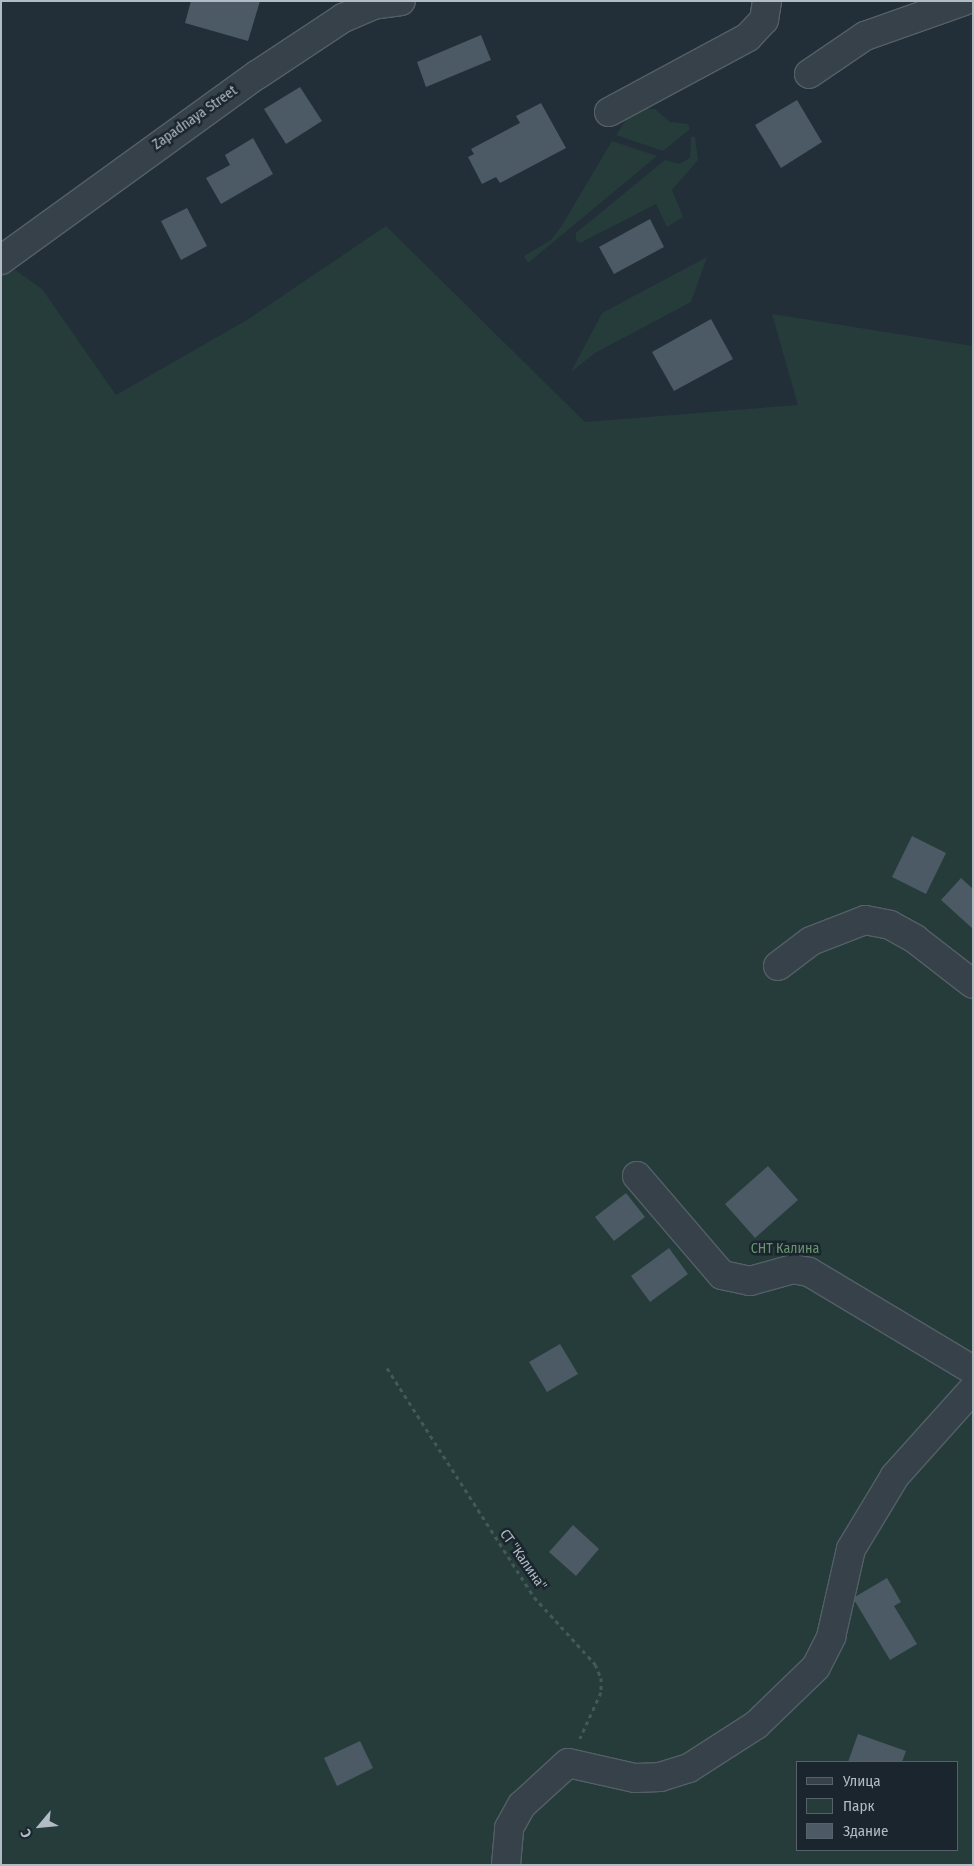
<!DOCTYPE html>
<html>
<head>
<meta charset="utf-8">
<style>
  body { margin:0 }
  #map { position:relative; width:974px; height:1866px; overflow:hidden; background:#222f38; font-family:"Fira Sans Condensed",sans-serif }
  div>[style] { position:absolute }
  [style*='--x'] { left:calc(var(--x)*1px); top:calc(var(--y)*1px); width:calc(var(--w)*1px); rotate:calc(var(--a)*1deg) }
  .green>* { inset:0; background:#253c3a }
  .building>* { inset:0; background:#4b5a64 }
  .path>* { height:3px; margin-top:-1.5px; transform-origin:0; background:repeating-linear-gradient(90deg,#445858 0 4px,transparent 0 8px) }
  .roads { filter:drop-shadow(1px 0 #545f67) drop-shadow(-1px 0 #545f67) drop-shadow(0 1px #545f67) drop-shadow(0 -1px #545f67) }
  .minor>* { height:28px; margin:-14px; padding:0 14px; transform-origin:14px; border-radius:14px; background:#364149 }
  span { translate:-50% -50%; white-space:nowrap; text-align:center; line-height:1.15; -webkit-text-stroke:5px #1b252e; paint-order:stroke }
  .street-label { font-size:14px; color:#b1bcc5 }
  .park-label { font-size:14px; color:#69956d }
  .frame { position:absolute; inset:0; border:2px solid #b1bcc5; pointer-events:none }
  .legend { position:absolute; left:796px; top:1761px; width:162px; height:90px; box-sizing:border-box; background:#1b252e; border:1px solid #57616a; margin:0; padding:6px 9px; list-style:none; font-size:15px; color:#b1bcc5 }
  .legend li { display:flex; align-items:center; gap:10px; height:25px }
  .legend b { width:25px; border:1px solid #57616a }
  .north { position:absolute; left:15px; top:1801px; width:50px; height:50px; -webkit-text-stroke:4px #1b252e; paint-order:stroke; rotate:242deg; font-size:14px; font-weight:700; line-height:20px; text-align:center; color:#b1bcc5 }
  .north::after { content:''; display:block; margin:auto; width:18px; height:22px; background:#b1bcc5; clip-path:polygon(50% 0,100% 100%,50% 72%,0 100%) }
</style>
</head>
<body>
<div id="map">
  <div class="green">
    <i style="clip-path:polygon(640px 108px,655px 109px,670px 122px,688px 124px,690px 129px,663px 151px,616px 135px,627px 118px)"></i>
    <i style="clip-path:polygon(691px 137px,695px 137px,698px 160px,672px 190px,683px 217px,667px 227px,656px 204px,580px 243px,576px 240px,576px 233px,665px 160px,679px 164px,690px 158px)"></i>
    <i style="clip-path:polygon(612px 141px,657px 156px,528px 263px,524px 256px,551px 240px,561px 227px)"></i>
    <i style="clip-path:polygon(evenodd,386px 226px,585px 422px,798px 405px,772px 314px,973px 346px,973px 1865px,1px 1865px,1px 260px,42px 289px,116px 395px,247px 320px,386px 226px,798px 1762px,958px 1762px,958px 1850px,798px 1850px,798px 1762px)"></i>
    <i style="clip-path:polygon(707px 257px,691px 302px,595px 353px,571px 372px,602px 313px)"></i>
  </div>
  <div class="building">
    <i style="clip-path:polygon(191px 1px,260px 1px,248px 41px,185px 23px)"></i>
    <i style="clip-path:polygon(481px 35px,491px 60px,426px 87px,417px 62px)"></i>
    <i style="clip-path:polygon(300px 87px,322px 121px,286px 144px,264px 109px)"></i>
    <i style="clip-path:polygon(797px 100px,822px 142px,781px 168px,755px 125px)"></i>
    <i style="clip-path:polygon(541px 103px,566px 148px,500px 183px,496px 177px,482px 184px,468px 157px,474px 154px,471px 149px,520px 123px,516px 116px)"></i>
    <i style="clip-path:polygon(253px 138px,273px 174px,221px 204px,206px 178px,230px 165px,225px 155px)"></i>
    <i style="clip-path:polygon(187px 208px,207px 246px,181px 260px,161px 221px)"></i>
    <i style="clip-path:polygon(650px 219px,664px 247px,614px 274px,599px 247px)"></i>
    <i style="clip-path:polygon(711px 319px,733px 359px,674px 391px,652px 352px)"></i>
    <i style="clip-path:polygon(912px 836px,946px 853px,926px 894px,892px 877px)"></i>
    <i style="clip-path:polygon(961px 878px,973px 889px,973px 929px,941px 900px)"></i>
    <i style="clip-path:polygon(768px 1166px,798px 1200px,755px 1238px,725px 1204px)"></i>
    <i style="clip-path:polygon(626px 1193px,645px 1217px,614px 1241px,595px 1217px)"></i>
    <i style="clip-path:polygon(669px 1248px,688px 1274px,650px 1302px,631px 1276px)"></i>
    <i style="clip-path:polygon(560px 1344px,578px 1374px,547px 1392px,529px 1362px)"></i>
    <i style="clip-path:polygon(573px 1525px,599px 1549px,576px 1576px,549px 1552px)"></i>
    <i style="clip-path:polygon(887px 1578px,901px 1602px,894px 1606px,917px 1644px,890px 1660px,853px 1598px)"></i>
    <i style="clip-path:polygon(858px 1734px,906px 1751px,902px 1762px,848px 1762px)"></i>
    <i style="clip-path:polygon(360px 1741px,373px 1768px,337px 1786px,324px 1758px)"></i>
  </div>
  <div class="path">
    <i style="--x:387;--y:1368;--w:272;--a:57.3"></i>
    <i style="--x:534;--y:1597;--w:91;--a:47.7"></i>
    <i style="--x:595;--y:1664;--w:15;--a:67"></i>
    <i style="--x:601;--y:1678;--w:14;--a:90"></i>
    <i style="--x:601;--y:1692;--w:51;--a:114.5"></i>
  </div>
  <div class="roads">
    <div class="minor">
      <i style="--x:809;--y:74;--w:68;--a:-34.2"></i>
      <i style="--x:865;--y:36;--w:105;--a:-19.5"></i>
      <i style="--x:609;--y:112;--w:158;--a:-28.3"></i>
      <i style="--x:748;--y:37;--w:23;--a:-47"></i>
      <i style="--x:764;--y:20;--w:19;--a:-81"></i>
      <i style="--x:1;--y:260;--w:316;--a:-35.9"></i>
      <i style="--x:257;--y:75;--w:103;--a:-33.5"></i>
      <i style="--x:343;--y:18;--w:33;--a:-23"></i>
      <i style="--x:373;--y:5;--w:28;--a:-8"></i>
      <i style="--x:778;--y:966;--w:41;--a:-37.1"></i>
      <i style="--x:811;--y:941;--w:58;--a:-21.3"></i>
      <i style="--x:865;--y:920;--w:25;--a:11"></i>
      <i style="--x:890;--y:925;--w:29;--a:29"></i>
      <i style="--x:915;--y:939;--w:73;--a:37.8"></i>
      <i style="--x:637;--y:1176;--w:130;--a:49.4"></i>
      <i style="--x:722;--y:1275;--w:29;--a:12"></i>
      <i style="--x:750;--y:1281;--w:45;--a:-15.6"></i>
      <i style="--x:793;--y:1269;--w:16;--a:11"></i>
      <i style="--x:809;--y:1272;--w:191;--a:30.9"></i>
      <i style="--x:506;--y:1865;--w:37;--a:-85"></i>
      <i style="--x:509;--y:1828;--w:26;--a:-61"></i>
      <i style="--x:522;--y:1805;--w:62;--a:-42.4"></i>
      <i style="--x:568;--y:1763;--w:69;--a:12.6"></i>
      <i style="--x:635;--y:1778;--w:25;--a:-2"></i>
      <i style="--x:660;--y:1777;--w:30;--a:-17"></i>
      <i style="--x:689;--y:1768;--w:80;--a:-32.7"></i>
      <i style="--x:756;--y:1725;--w:83;--a:-44"></i>
      <i style="--x:816;--y:1667;--w:34;--a:-63"></i>
      <i style="--x:831;--y:1637;--w:90;--a:-77.2"></i>
      <i style="--x:851;--y:1549;--w:85;--a:-58.9"></i>
      <i style="--x:895;--y:1476;--w:117;--a:-48.1"></i>
    </div>
  </div>
  <div class="street-label">
    <span style="left:195px;top:118px;rotate:-35deg">Zapadnaya Street</span>
    <span style="left:523px;top:1560px;rotate:55deg">СТ "Калина"</span>
  </div>
  <div class="park-label">
    <span style="left:785px;top:1249px">СНТ Калина</span>
  </div>
  <div class="frame"></div>
  <ul class="legend">
  <li><b style="height:6px;background:#364149"></b>Улица</li>
  <li><b style="height:14px;background:#253c3a"></b>Парк</li>
  <li><b style="height:14px;background:#4b5a64"></b>Здание</li>
  </ul>
  <div class="north">С</div>
</div>
</body>
</html>
